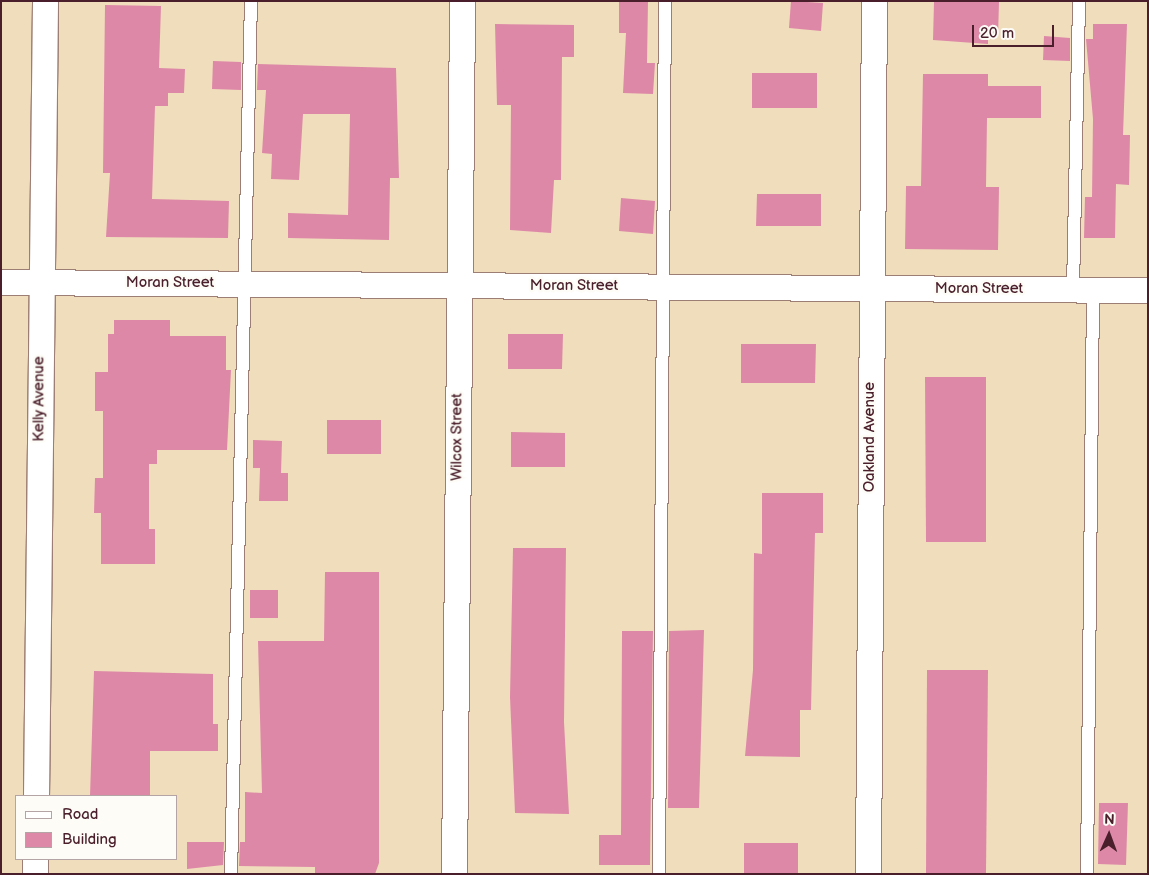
<!DOCTYPE html>
<html>
<head>
<meta charset="utf-8">
<style>
  body { margin:0 }
  #map { position:relative; width:1149px; height:875px; overflow:hidden; background:#f0ddbc; font-family:"Balsamiq Sans",sans-serif }
  div>[style] { position:absolute }
  [style*='--x'] { left:calc(var(--x)*1px); top:calc(var(--y)*1px); width:calc(var(--w)*1px); rotate:calc(var(--a)*1deg) }
  .building>* { inset:0; background:#dd88a7 }
  .roads { filter:drop-shadow(1px 0 #9d7e74) drop-shadow(-1px 0 #9d7e74) drop-shadow(0 1px #9d7e74) drop-shadow(0 -1px #9d7e74) }
  .lane>* { height:12px; margin:-6px; padding:0 6px; transform-origin:6px; border-radius:6px; background:#fff }
  .street>* { height:25px; margin:-12.5px; padding:0 12.5px; transform-origin:12.5px; border-radius:12.5px; background:#fff }
  span { translate:-50% -50%; white-space:nowrap; text-align:center; line-height:1.15; -webkit-text-stroke:5px #fdfcf7; paint-order:stroke }
  .street-label { font-size:15px; color:#4a1f2b }
  .frame { position:absolute; inset:0; border:2px solid #4a1f2b; pointer-events:none }
  .legend { position:absolute; left:15px; top:795px; width:162px; height:65px; box-sizing:border-box; background:#fdfcf7; border:1px solid #b5a4a5; margin:0; padding:6px 9px; list-style:none; font-size:15px; color:#4a1f2b }
  .legend li { display:flex; align-items:center; gap:10px; height:25px }
  .legend b { width:25px; border:1px solid #b5a4a5 }
  .north { position:absolute; left:1084px; top:810px; width:50px; height:50px; -webkit-text-stroke:4px #fdfcf7; paint-order:stroke; rotate:2deg; font-size:14px; font-weight:700; line-height:20px; text-align:center; color:#4a1f2b }
  .north::after { content:''; display:block; margin:auto; width:18px; height:22px; background:#4a1f2b; clip-path:polygon(50% 0,100% 100%,50% 72%,0 100%) }
  .scale { position:absolute; left:972px; top:25px; width:82px; height:22px; box-sizing:border-box; border:2px solid #4a1f2b; border-top:0; padding-left:6px; font-size:15px; line-height:18px; white-space:nowrap; color:#4a1f2b; -webkit-text-stroke:4px #fdfcf7; paint-order:stroke }
</style>
</head>
<body>
<div id="map">
  <div class="building">
    <i style="clip-path:polygon(619px 1px,648px 1px,647px 63px,655px 63px,653px 94px,623px 93px,626px 33px,619px 33px)"></i>
    <i style="clip-path:polygon(791px 1px,823px 3px,821px 31px,789px 28px)"></i>
    <i style="clip-path:polygon(934px 2px,999px 2px,998px 37px,988px 37px,988px 44px,933px 40px)"></i>
    <i style="clip-path:polygon(105px 5px,161px 6px,159px 68px,185px 69px,184px 93px,168px 93px,168px 106px,155px 106px,152px 199px,229px 201px,228px 238px,106px 237px,110px 173px,103px 173px)"></i>
    <i style="clip-path:polygon(495px 24px,574px 25px,574px 57px,562px 57px,561px 180px,554px 180px,551px 233px,510px 230px,511px 105px,497px 105px)"></i>
    <i style="clip-path:polygon(1093px 24px,1127px 24px,1123px 135px,1130px 135px,1129px 185px,1116px 184px,1115px 238px,1084px 238px,1085px 197px,1092px 197px,1093px 119px,1086px 39px,1093px 39px)"></i>
    <i style="clip-path:polygon(1044px 36px,1070px 38px,1070px 61px,1043px 60px)"></i>
    <i style="clip-path:polygon(213px 61px,241px 62px,241px 90px,212px 89px)"></i>
    <i style="clip-path:polygon(258px 64px,396px 68px,399px 178px,390px 178px,389px 240px,288px 238px,288px 213px,348px 215px,350px 114px,303px 114px,299px 180px,271px 179px,272px 154px,262px 153px,266px 90px,257px 90px)"></i>
    <i style="clip-path:polygon(752px 73px,817px 73px,817px 108px,752px 108px)"></i>
    <i style="clip-path:polygon(923px 74px,988px 74px,988px 86px,1041px 86px,1041px 118px,987px 118px,986px 187px,999px 187px,998px 250px,905px 249px,906px 186px,921px 186px)"></i>
    <i style="clip-path:polygon(757px 194px,821px 194px,821px 226px,756px 226px)"></i>
    <i style="clip-path:polygon(621px 198px,655px 201px,653px 234px,619px 231px)"></i>
    <i style="clip-path:polygon(114px 320px,170px 320px,170px 336px,226px 336px,226px 370px,231px 370px,227px 450px,157px 450px,157px 464px,149px 464px,149px 529px,155px 529px,155px 564px,101px 564px,101px 513px,94px 513px,95px 478px,103px 478px,103px 411px,95px 411px,95px 372px,108px 372px,108px 334px,114px 334px)"></i>
    <i style="clip-path:polygon(508px 334px,563px 334px,562px 369px,508px 369px)"></i>
    <i style="clip-path:polygon(741px 344px,816px 344px,815px 383px,741px 383px)"></i>
    <i style="clip-path:polygon(925px 377px,986px 377px,986px 542px,926px 542px)"></i>
    <i style="clip-path:polygon(327px 420px,381px 420px,381px 454px,327px 454px)"></i>
    <i style="clip-path:polygon(511px 432px,565px 433px,565px 467px,511px 467px)"></i>
    <i style="clip-path:polygon(253px 440px,282px 441px,281px 473px,288px 473px,288px 501px,259px 501px,260px 468px,253px 468px)"></i>
    <i style="clip-path:polygon(762px 493px,823px 493px,823px 533px,815px 533px,811px 710px,800px 710px,800px 757px,745px 756px,753px 670px,754px 553px,762px 554px)"></i>
    <i style="clip-path:polygon(513px 548px,566px 548px,564px 722px,569px 814px,515px 813px,510px 697px)"></i>
    <i style="clip-path:polygon(325px 572px,379px 572px,379px 863px,375px 874px,315px 874px,315px 867px,239px 866px,240px 842px,245px 842px,245px 792px,262px 793px,258px 641px,324px 641px)"></i>
    <i style="clip-path:polygon(250px 590px,278px 590px,278px 618px,250px 618px)"></i>
    <i style="clip-path:polygon(704px 630px,699px 808px,668px 808px,669px 631px)"></i>
    <i style="clip-path:polygon(622px 631px,653px 631px,650px 865px,599px 865px,599px 835px,621px 835px)"></i>
    <i style="clip-path:polygon(927px 670px,988px 670px,986px 874px,926px 874px)"></i>
    <i style="clip-path:polygon(94px 671px,213px 674px,213px 724px,218px 724px,218px 751px,150px 751px,150px 796px,90px 796px)"></i>
    <i style="clip-path:polygon(1099px 803px,1128px 803px,1126px 865px,1098px 864px)"></i>
    <i style="clip-path:polygon(187px 842px,224px 842px,223px 865px,187px 869px)"></i>
    <i style="clip-path:polygon(744px 843px,798px 843px,798px 874px,744px 874px)"></i>
  </div>
  <div class="roads">
    <div class="lane">
      <i style="--x:1073;--y:289;--w:288;--a:-88.8"></i>
      <i style="--x:231;--y:874;--w:873;--a:-88.69"></i>
      <i style="--x:659;--y:874;--w:873;--a:-89.61"></i>
      <i style="--x:1087;--y:874;--w:585;--a:-89.41"></i>
    </div>
    <div class="street">
      <i style="--x:1;--y:282;--w:1147;--a:0.4"></i>
      <i style="--x:36;--y:796;--w:795;--a:-89.35"></i>
      <i style="--x:35;--y:874;--w:15;--a:-90"></i>
      <i style="--x:454;--y:874;--w:873;--a:-89.47"></i>
      <i style="--x:868;--y:874;--w:873;--a:-89.61"></i>
    </div>
  </div>
  <div class="street-label">
    <span style="left:170px;top:283px">Moran Street</span>
    <span style="left:574px;top:286px">Moran Street</span>
    <span style="left:979px;top:289px">Moran Street</span>
    <span style="left:39px;top:399px;rotate:-90deg">Kelly Avenue</span>
    <span style="left:457px;top:437px;rotate:-90deg">Wilcox Street</span>
    <span style="left:870px;top:437px;rotate:-90deg">Oakland Avenue</span>
  </div>
  <div class="frame"></div>
  <ul class="legend">
  <li><b style="height:6px;background:#fff"></b>Road</li>
  <li><b style="height:14px;background:#dd88a7"></b>Building</li>
  </ul>
  <div class="north">N</div>
  <div class="scale">20 m</div>
</div>
</body>
</html>
